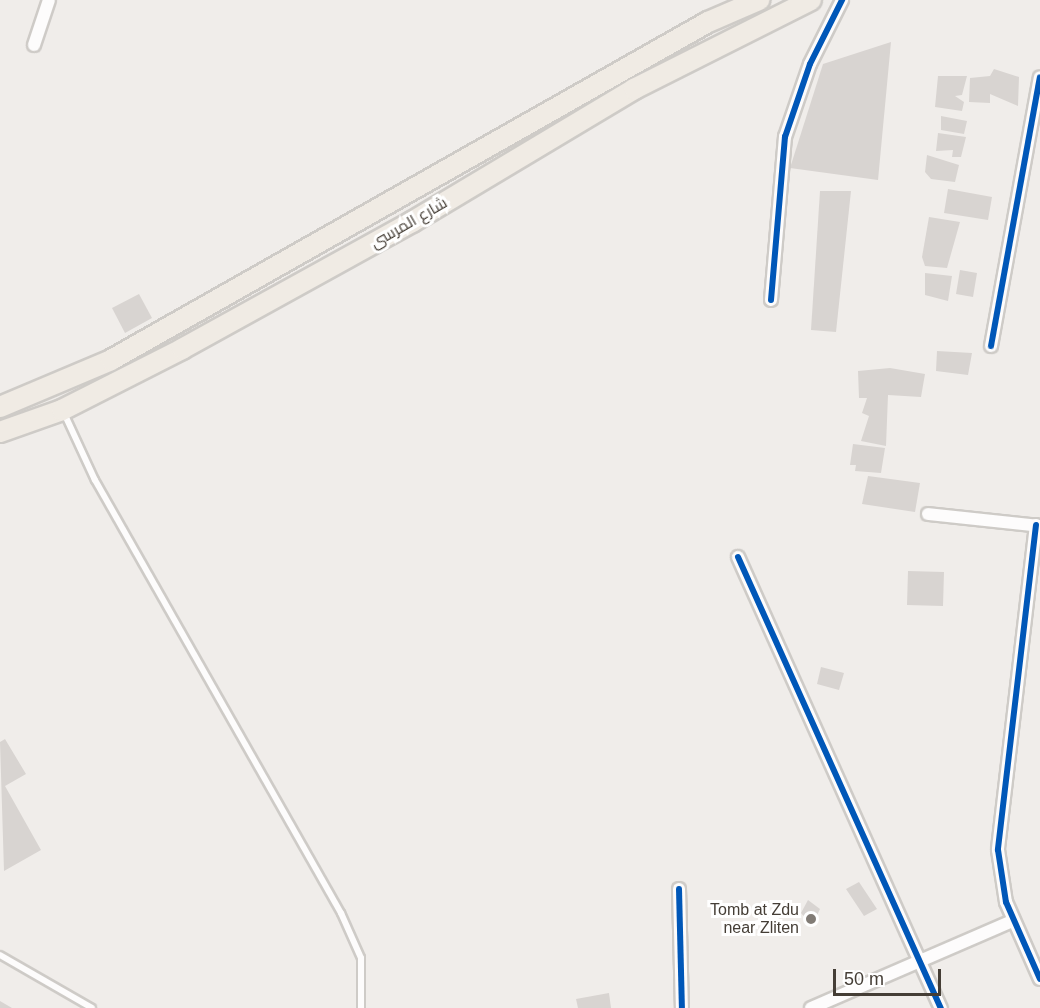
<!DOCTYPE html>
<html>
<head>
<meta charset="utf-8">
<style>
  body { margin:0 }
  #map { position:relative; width:1040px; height:1008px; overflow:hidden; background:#f0edea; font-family:Helvetica,Cairo,sans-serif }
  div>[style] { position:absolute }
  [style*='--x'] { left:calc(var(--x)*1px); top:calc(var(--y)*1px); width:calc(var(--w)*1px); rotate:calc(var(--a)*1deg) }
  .building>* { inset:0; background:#d8d4d1 }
  .roads { filter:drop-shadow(2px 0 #cecbc7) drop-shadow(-2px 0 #cecbc7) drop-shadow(0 2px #cecbc7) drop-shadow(0 -2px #cecbc7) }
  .service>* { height:6px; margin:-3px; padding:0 3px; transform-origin:3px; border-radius:3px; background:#fdfcfc }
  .minor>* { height:12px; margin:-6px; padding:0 6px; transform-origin:6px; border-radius:6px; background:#fdfcfc }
  .primary>* { height:20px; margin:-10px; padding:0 10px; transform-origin:10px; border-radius:10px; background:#f0ebe4 }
  .cycleway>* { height:6px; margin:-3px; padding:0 3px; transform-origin:3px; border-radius:3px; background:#0057b8 }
  .dots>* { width:16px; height:16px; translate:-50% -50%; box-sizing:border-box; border:3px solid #fff; border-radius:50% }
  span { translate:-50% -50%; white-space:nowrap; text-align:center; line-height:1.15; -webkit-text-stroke:6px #fff; paint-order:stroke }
  .street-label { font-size:16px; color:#453e36 }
  .poi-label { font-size:16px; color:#453e36 }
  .right { translate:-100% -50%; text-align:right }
  .scale { position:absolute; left:833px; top:969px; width:108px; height:27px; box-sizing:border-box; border:3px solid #453e36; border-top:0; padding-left:8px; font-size:18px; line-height:21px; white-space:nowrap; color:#453e36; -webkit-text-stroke:4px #fff; paint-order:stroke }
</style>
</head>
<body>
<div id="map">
  <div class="building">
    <i style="clip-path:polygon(891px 42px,878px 180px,790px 168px,823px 64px)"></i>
    <i style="clip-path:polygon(994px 69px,1019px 77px,1018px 106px,990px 94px,990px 103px,969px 102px,970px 78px,990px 76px)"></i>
    <i style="clip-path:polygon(938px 76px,967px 76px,962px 95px,955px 96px,964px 102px,962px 111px,935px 107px)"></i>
    <i style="clip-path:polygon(941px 116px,967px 121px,964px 134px,941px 130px)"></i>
    <i style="clip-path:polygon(938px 133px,966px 137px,961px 157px,952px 157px,953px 150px,936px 151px)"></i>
    <i style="clip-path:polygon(927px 155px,959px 165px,955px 182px,931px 179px,925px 172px)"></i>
    <i style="clip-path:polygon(948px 189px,992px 197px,988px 220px,944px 213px)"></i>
    <i style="clip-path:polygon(820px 191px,851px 191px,836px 332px,811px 330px)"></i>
    <i style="clip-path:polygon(929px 217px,960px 222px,947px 268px,925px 266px,922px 257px)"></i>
    <i style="clip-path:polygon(960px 270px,977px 273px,973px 297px,956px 294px)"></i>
    <i style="clip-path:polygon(925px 273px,952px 276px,948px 301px,925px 295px)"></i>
    <i style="clip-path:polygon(139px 294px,152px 318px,125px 333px,112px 308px)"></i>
    <i style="clip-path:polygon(937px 351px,972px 353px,968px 375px,936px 371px)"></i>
    <i style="clip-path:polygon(890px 368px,925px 374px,921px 397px,888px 395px,886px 446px,861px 441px,869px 416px,862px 413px,867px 398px,859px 398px,858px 371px)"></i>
    <i style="clip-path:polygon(853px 444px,885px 448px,881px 473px,855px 471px,856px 465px,850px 465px)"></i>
    <i style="clip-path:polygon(868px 476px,920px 483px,915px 512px,862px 504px)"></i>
    <i style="clip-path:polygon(908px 571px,944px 572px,943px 606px,907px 605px)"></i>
    <i style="clip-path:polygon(821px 667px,844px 673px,839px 690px,817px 684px)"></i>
    <i style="clip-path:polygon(5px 739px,26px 774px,5px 786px,41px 850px,4px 871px,0 742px)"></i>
    <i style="clip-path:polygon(859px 882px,877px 909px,864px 916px,846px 889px)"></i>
    <i style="clip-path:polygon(808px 900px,820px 909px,812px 926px,801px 913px)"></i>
    <i style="clip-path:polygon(609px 993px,611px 1008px,578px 1008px,576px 999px)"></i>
    <i style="clip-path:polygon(0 1001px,12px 1008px,0 1008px)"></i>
  </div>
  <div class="roads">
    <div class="service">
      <i style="--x:64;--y:413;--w:74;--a:65.2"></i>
      <i style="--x:95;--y:480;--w:498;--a:60.4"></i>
      <i style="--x:341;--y:913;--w:49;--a:66"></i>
      <i style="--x:361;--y:958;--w:50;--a:90"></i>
      <i style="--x:0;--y:955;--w:106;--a:29.9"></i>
    </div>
    <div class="minor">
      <i style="--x:34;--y:45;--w:47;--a:-71.6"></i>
      <i style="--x:771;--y:300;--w:164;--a:-85.1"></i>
      <i style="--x:785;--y:137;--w:77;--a:-71.1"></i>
      <i style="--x:810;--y:64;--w:72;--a:-63.4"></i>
      <i style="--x:991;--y:346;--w:273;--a:-79.7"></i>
      <i style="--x:928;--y:514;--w:113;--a:6.1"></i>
      <i style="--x:1036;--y:525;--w:327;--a:96.7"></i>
      <i style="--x:998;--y:850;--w:53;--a:81.3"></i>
      <i style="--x:1006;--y:902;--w:84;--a:66.2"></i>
      <i style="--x:738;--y:557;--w:495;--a:65.8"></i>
      <i style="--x:679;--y:889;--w:119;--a:88.6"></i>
      <i style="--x:811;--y:1008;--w:219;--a:-23.4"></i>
    </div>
    <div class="primary">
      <i style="--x:0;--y:407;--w:121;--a:-22.9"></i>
      <i style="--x:111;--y:360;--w:686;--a:-29.52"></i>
      <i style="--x:708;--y:22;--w:56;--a:-23.3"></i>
      <i style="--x:0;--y:432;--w:66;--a:-19.5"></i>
      <i style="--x:62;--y:410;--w:135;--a:-26.9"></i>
      <i style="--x:182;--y:349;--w:263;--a:-28.9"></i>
      <i style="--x:412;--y:222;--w:259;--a:-30.9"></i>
      <i style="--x:634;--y:89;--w:198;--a:-26.7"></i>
    </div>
  </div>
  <div class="cycleway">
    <i style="--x:771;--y:300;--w:164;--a:-85.1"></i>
    <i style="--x:785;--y:137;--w:77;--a:-71.1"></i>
    <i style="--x:810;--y:64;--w:72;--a:-63.4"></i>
    <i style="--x:991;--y:346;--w:273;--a:-79.7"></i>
    <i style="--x:1036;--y:525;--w:327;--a:96.7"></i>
    <i style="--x:998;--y:850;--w:53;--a:81.3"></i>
    <i style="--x:1006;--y:902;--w:84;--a:66.2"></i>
    <i style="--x:738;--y:557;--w:495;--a:65.8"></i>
    <i style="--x:679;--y:889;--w:119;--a:88.6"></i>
  </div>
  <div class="dots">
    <i style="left:811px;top:919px;background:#817b75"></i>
  </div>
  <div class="street-label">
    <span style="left:409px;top:223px;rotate:-30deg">شارع المرسى</span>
  </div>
  <div class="poi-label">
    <span class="right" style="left:799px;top:919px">Tomb at Zdu<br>near Zliten</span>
  </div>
  <div class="scale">50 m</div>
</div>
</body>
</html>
